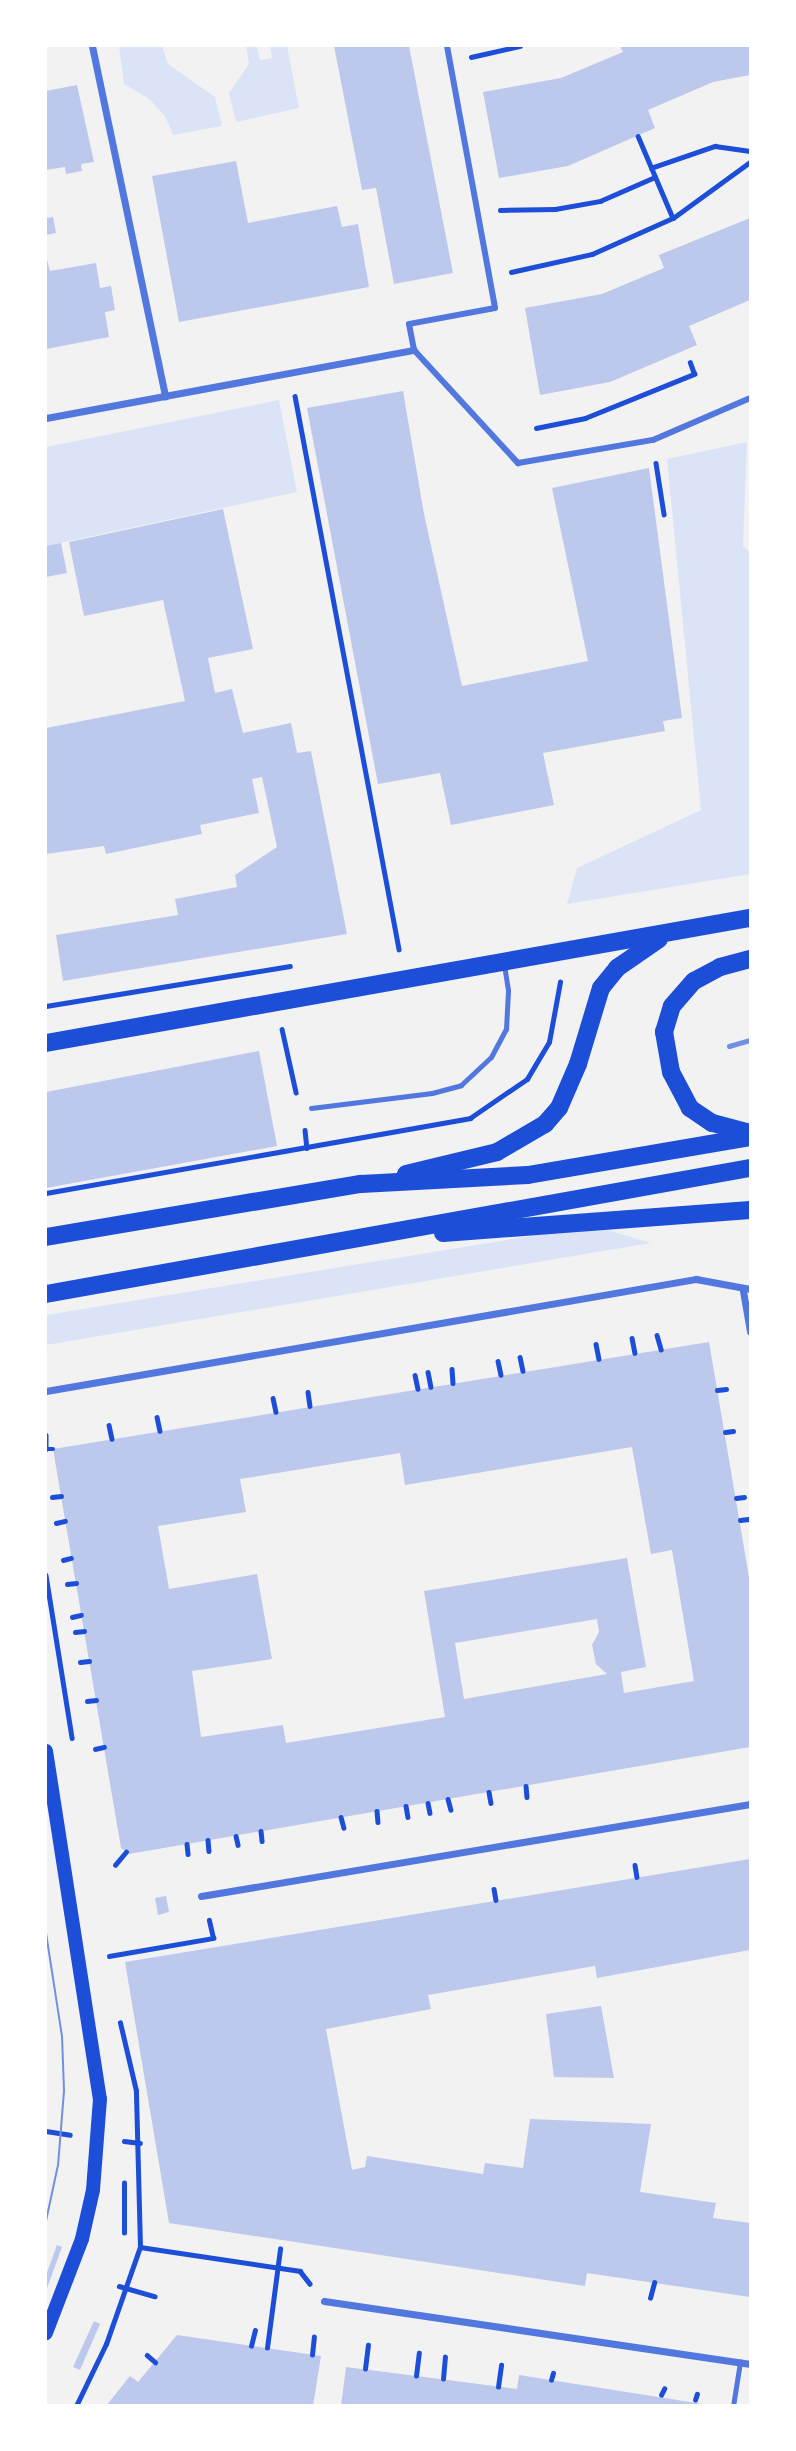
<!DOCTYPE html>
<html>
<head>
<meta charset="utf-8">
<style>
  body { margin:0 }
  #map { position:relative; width:796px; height:2451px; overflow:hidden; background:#f2f2f2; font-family:Merriweather,serif }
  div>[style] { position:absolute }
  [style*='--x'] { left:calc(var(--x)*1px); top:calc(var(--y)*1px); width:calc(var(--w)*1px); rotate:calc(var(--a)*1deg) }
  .green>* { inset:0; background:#dbe4f7 }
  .building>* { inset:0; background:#bdc9ec }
  .path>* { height:4.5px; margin:-2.25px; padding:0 2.25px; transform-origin:2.25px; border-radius:2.25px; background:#1d4ed8 }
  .service>* { height:5px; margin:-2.5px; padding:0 2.5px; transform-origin:2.5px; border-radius:2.5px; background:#5277de }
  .pedestrian>* { height:6px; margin:-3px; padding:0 3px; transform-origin:3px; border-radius:3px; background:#5277de }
  .minor>* { height:7px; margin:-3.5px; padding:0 3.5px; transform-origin:3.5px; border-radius:3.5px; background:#5277de }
  .secondary>* { height:14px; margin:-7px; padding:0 7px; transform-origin:7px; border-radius:7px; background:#1d4ed8 }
  .primary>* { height:18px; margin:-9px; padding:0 9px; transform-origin:9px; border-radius:9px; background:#1d4ed8 }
  .tram>* { height:2px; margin:-1px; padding:0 1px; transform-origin:1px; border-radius:1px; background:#7290e2 }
  .rail>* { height:5px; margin:-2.5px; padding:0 2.5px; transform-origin:2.5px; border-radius:2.5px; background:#7290e2 }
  span { translate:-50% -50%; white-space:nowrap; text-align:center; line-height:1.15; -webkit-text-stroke:5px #fff; paint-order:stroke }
  .frame { position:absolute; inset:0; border:47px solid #fff; pointer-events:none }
</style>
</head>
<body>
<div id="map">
  <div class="green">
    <i style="clip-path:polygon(119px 46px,162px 46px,168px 64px,215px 97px,222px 126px,173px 135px,165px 116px,149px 99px,124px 84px)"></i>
    <i style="clip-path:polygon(246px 46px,257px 46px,260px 60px,272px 58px,270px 46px,287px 46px,299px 108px,236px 122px,229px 93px,249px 64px)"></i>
    <i style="clip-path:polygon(279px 400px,297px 492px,46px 546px,46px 447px)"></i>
    <i style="clip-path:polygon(747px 442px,743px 546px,750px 553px,750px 874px,567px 904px,577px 868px,701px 810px,667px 459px)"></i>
    <i style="clip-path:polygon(604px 1229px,651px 1243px,46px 1345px,46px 1315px,568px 1230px)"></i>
  </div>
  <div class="building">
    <i style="clip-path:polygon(334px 46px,409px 46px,453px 273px,394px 284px,376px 188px,362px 190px)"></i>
    <i style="clip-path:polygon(620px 46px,750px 46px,750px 75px,713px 82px,648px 110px,655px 128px,568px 166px,499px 178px,483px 92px,561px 78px,623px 52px)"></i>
    <i style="clip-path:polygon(77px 85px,94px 162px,81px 164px,82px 171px,66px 174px,65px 167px,46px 170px,46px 91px)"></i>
    <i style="clip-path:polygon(236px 161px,248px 223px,337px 206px,342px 227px,358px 224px,369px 287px,179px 322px,152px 176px)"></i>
    <i style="clip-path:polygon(53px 217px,56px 233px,46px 235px,46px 218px)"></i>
    <i style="clip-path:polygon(750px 218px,750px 300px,689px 326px,697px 345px,610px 382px,540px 395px,525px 308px,602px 294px,664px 268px,659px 255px)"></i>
    <i style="clip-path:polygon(46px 256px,50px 271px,96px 263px,100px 288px,111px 286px,115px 310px,105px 312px,109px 337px,46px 349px)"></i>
    <i style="clip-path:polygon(403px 391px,424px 514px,462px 686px,588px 661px,552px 488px,649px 468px,682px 718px,663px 721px,665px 731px,543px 753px,554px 805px,451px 825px,440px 773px,378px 784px,307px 408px)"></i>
    <i style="clip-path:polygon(223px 509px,253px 649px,208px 658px,215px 693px,232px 689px,243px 733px,291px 723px,297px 753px,311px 751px,347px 934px,63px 981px,56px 935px,178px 915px,175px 899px,237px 887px,235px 875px,277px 847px,262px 777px,252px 779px,259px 813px,200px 825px,202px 834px,106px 854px,104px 846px,46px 854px,46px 728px,185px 701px,163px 600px,84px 616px,69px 542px)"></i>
    <i style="clip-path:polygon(61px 543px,67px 573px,46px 577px,46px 546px)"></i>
    <i style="clip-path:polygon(259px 1051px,277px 1146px,46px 1188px,46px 1092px)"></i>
    <i style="clip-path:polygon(evenodd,709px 1342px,750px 1583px,750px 1747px,129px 1854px,121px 1848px,53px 1449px,709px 1342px,632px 1447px,651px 1554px,672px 1550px,694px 1681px,624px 1693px,621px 1672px,646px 1667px,627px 1558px,424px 1591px,445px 1717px,286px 1743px,283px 1725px,201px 1737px,192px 1671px,272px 1659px,257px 1574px,169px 1589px,158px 1526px,246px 1512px,240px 1479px,400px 1453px,405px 1485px,632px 1447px,709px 1342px,597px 1619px,599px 1632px,592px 1645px,596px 1664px,607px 1674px,464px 1699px,455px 1643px,597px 1619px)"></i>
    <i style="clip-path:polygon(750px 1859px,750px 1950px,597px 1978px,595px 1966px,428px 1995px,431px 2009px,326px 2029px,352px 2170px,365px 2167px,367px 2156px,483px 2174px,485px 2163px,523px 2168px,530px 2119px,651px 2124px,640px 2192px,716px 2203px,713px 2218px,750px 2223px,750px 2297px,587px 2273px,585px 2286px,169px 2223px,125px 1962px)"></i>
    <i style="clip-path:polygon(166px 1896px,169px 1912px,158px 1915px,155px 1898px)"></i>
    <i style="clip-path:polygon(601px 2006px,614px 2078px,554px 2077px,546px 2014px)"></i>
    <i style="clip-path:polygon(57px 2245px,62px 2247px,46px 2291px,46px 2275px)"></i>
    <i style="clip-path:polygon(94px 2321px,100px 2324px,80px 2370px,73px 2367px)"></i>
    <i style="clip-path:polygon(177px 2335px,321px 2356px,313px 2406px,106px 2406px,130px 2376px,138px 2382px)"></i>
    <i style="clip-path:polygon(346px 2367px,517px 2389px,519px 2375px,715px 2406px,341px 2406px)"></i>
  </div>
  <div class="path">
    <i style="--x:471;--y:57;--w:50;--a:-12.7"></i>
    <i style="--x:638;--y:136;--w:89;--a:66.9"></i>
    <i style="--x:651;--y:168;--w:68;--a:-19"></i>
    <i style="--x:715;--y:146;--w:35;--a:8"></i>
    <i style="--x:500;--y:210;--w:55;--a:-1"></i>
    <i style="--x:555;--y:209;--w:46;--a:-10.1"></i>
    <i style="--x:600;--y:201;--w:60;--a:-23.6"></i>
    <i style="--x:511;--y:272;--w:83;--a:-12.5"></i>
    <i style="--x:592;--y:254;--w:89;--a:-24"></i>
    <i style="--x:673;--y:218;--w:95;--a:-36"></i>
    <i style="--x:295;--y:396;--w:563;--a:79.35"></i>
    <i style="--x:536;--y:428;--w:50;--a:-11.5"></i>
    <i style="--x:585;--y:418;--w:118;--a:-22"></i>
    <i style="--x:694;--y:374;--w:12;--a:-110"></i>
    <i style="--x:656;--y:463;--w:52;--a:81.1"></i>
    <i style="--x:46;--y:1006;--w:247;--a:-9.3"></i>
    <i style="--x:282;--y:1029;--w:65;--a:77.5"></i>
    <i style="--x:305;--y:1130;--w:18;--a:84"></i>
    <i style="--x:46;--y:1193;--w:431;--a:-10"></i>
    <i style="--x:470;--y:1118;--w:69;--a:-34.4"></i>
    <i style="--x:527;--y:1079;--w:43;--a:-59.3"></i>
    <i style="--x:549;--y:1042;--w:61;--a:-79.6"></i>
    <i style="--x:657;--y:1335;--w:15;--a:74"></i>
    <i style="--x:632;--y:1338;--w:15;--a:79"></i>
    <i style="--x:596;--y:1344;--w:15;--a:79"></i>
    <i style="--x:520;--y:1357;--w:14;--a:78"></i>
    <i style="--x:498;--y:1361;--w:14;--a:78"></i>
    <i style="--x:452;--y:1369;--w:14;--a:86"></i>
    <i style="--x:428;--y:1372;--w:15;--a:79"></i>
    <i style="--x:415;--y:1375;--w:14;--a:78"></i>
    <i style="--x:717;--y:1390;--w:9;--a:-6"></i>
    <i style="--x:308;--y:1392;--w:14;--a:82"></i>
    <i style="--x:273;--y:1398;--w:14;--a:78"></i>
    <i style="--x:157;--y:1417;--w:14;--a:78"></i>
    <i style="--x:109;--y:1425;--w:14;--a:78"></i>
    <i style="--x:725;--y:1432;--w:8;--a:-7"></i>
    <i style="--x:46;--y:1435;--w:14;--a:90"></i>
    <i style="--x:46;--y:1449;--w:7;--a:0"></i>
    <i style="--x:52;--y:1497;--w:9;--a:-6"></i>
    <i style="--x:736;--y:1498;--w:8;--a:-7"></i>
    <i style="--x:740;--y:1520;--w:8;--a:-7"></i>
    <i style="--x:56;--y:1523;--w:9;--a:-13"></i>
    <i style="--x:63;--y:1560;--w:8;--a:-14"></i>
    <i style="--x:46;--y:1575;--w:165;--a:80.9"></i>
    <i style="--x:67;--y:1584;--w:9;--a:-6"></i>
    <i style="--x:72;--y:1617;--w:9;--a:-13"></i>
    <i style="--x:75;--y:1632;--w:9;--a:-6"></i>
    <i style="--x:80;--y:1662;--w:9;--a:-6"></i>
    <i style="--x:87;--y:1701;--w:9;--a:-6"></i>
    <i style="--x:95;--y:1749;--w:9;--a:-13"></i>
    <i style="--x:526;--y:1786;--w:11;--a:85"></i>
    <i style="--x:489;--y:1792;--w:11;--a:80"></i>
    <i style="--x:448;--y:1799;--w:11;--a:75"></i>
    <i style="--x:428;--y:1803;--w:10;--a:79"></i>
    <i style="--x:406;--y:1806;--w:11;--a:80"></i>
    <i style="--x:377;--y:1811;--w:11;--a:85"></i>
    <i style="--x:341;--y:1817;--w:11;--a:75"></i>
    <i style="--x:261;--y:1831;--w:10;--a:84"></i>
    <i style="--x:236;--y:1836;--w:9;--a:77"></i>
    <i style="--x:208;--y:1840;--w:11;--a:85"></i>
    <i style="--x:187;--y:1844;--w:10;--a:84"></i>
    <i style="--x:115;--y:1865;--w:17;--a:-50"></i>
    <i style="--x:635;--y:1865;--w:12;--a:81"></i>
    <i style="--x:494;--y:1889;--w:11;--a:80"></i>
    <i style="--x:109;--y:1956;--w:106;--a:-9.8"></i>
    <i style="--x:213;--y:1938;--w:18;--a:-103"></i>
    <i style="--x:46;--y:2131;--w:24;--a:9"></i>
    <i style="--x:124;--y:2141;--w:16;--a:7"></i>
    <i style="--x:124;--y:2233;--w:50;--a:-90"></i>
    <i style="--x:140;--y:2247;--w:162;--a:8.5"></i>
    <i style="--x:300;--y:2271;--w:16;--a:52"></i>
    <i style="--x:119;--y:2286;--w:37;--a:16"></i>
    <i style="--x:650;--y:2298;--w:16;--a:-75"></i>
    <i style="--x:251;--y:2346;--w:16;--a:-76"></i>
    <i style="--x:267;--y:2348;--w:100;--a:-82.5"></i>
    <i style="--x:147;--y:2355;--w:11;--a:41"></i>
    <i style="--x:312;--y:2355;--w:18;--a:-84"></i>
    <i style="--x:365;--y:2369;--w:24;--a:-83"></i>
    <i style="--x:416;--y:2376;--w:23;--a:-83"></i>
    <i style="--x:443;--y:2379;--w:22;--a:-85"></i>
    <i style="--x:551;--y:2380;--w:7;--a:-74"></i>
    <i style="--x:498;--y:2387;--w:22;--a:-82"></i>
    <i style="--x:661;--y:2395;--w:7;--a:-63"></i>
    <i style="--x:695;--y:2400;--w:6;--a:-72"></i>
    <i style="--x:76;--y:2406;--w:69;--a:-64.2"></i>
    <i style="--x:106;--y:2344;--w:103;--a:-70.7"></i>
    <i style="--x:140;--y:2247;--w:156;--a:-91.5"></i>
    <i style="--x:136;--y:2091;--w:70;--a:-103.2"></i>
  </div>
  <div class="service">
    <i style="--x:311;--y:1108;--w:122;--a:-7.1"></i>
    <i style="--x:432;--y:1093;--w:30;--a:-15"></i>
    <i style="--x:461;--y:1085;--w:41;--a:-43"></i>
    <i style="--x:491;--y:1057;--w:32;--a:-62"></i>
    <i style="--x:506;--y:1029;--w:39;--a:-87"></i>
    <i style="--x:508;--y:990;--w:24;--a:-99"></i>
    <i style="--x:733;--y:2406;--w:45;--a:-81"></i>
  </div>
  <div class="pedestrian">
    <i style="--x:447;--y:46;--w:266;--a:79.6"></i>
    <i style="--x:495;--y:308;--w:87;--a:169.5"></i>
    <i style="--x:409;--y:324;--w:26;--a:79"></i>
    <i style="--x:414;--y:350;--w:154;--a:47.4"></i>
    <i style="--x:518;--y:463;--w:137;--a:-9.7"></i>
    <i style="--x:653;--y:440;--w:106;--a:-23.4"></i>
  </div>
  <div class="minor">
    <i style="--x:92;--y:46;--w:358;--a:78.2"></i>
    <i style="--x:46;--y:418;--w:374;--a:-10.5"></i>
    <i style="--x:743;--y:1291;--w:41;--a:80.1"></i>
    <i style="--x:46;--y:1391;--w:660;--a:-9.78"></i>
    <i style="--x:696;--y:1279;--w:55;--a:10.5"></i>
    <i style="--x:201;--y:1896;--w:557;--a:-9.51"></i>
    <i style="--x:324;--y:2301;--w:431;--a:8.4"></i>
  </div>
  <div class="secondary">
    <i style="--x:46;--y:1751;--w:352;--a:81.2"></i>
    <i style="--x:100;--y:2099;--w:91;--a:94.4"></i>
    <i style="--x:93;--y:2190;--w:50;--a:102.7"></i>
    <i style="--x:82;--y:2239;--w:101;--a:111"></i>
  </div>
  <div class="primary">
    <i style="--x:46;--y:1043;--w:715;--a:-10.07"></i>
    <i style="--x:750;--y:1133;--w:39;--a:-165"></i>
    <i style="--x:712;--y:1123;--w:27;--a:-146"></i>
    <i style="--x:690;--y:1108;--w:41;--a:-117.8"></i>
    <i style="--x:671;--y:1072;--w:41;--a:-99.9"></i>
    <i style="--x:664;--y:1032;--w:27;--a:-73"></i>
    <i style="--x:672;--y:1006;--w:33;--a:-49"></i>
    <i style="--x:694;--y:981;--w:30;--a:-28"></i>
    <i style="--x:720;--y:967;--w:31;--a:-15"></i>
    <i style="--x:406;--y:1174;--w:94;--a:-13.6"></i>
    <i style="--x:497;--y:1152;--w:56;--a:-30.3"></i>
    <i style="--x:545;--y:1124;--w:21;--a:-49"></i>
    <i style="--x:559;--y:1108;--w:48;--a:-66.6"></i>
    <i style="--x:578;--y:1064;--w:79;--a:-73.2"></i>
    <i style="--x:601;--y:988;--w:26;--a:-51"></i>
    <i style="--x:617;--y:968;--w:51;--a:-34.6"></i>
    <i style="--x:443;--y:1233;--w:308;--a:-4.3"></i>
    <i style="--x:46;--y:1237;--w:319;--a:-9.6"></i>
    <i style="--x:361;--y:1184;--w:167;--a:-3.1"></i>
    <i style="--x:528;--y:1175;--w:225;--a:-9.7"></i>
    <i style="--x:46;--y:1294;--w:715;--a:-10.15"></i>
  </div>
  <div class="tram">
    <i style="--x:46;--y:1933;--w:104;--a:81.2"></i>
    <i style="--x:62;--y:2036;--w:55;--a:87.9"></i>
    <i style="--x:64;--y:2091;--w:74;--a:94.6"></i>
    <i style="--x:58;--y:2165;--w:57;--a:102.1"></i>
    <i style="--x:46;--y:2063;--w:43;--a:90"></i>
  </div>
  <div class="rail">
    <i style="--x:729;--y:1046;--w:22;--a:-16"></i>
  </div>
  <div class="frame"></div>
</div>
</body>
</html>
